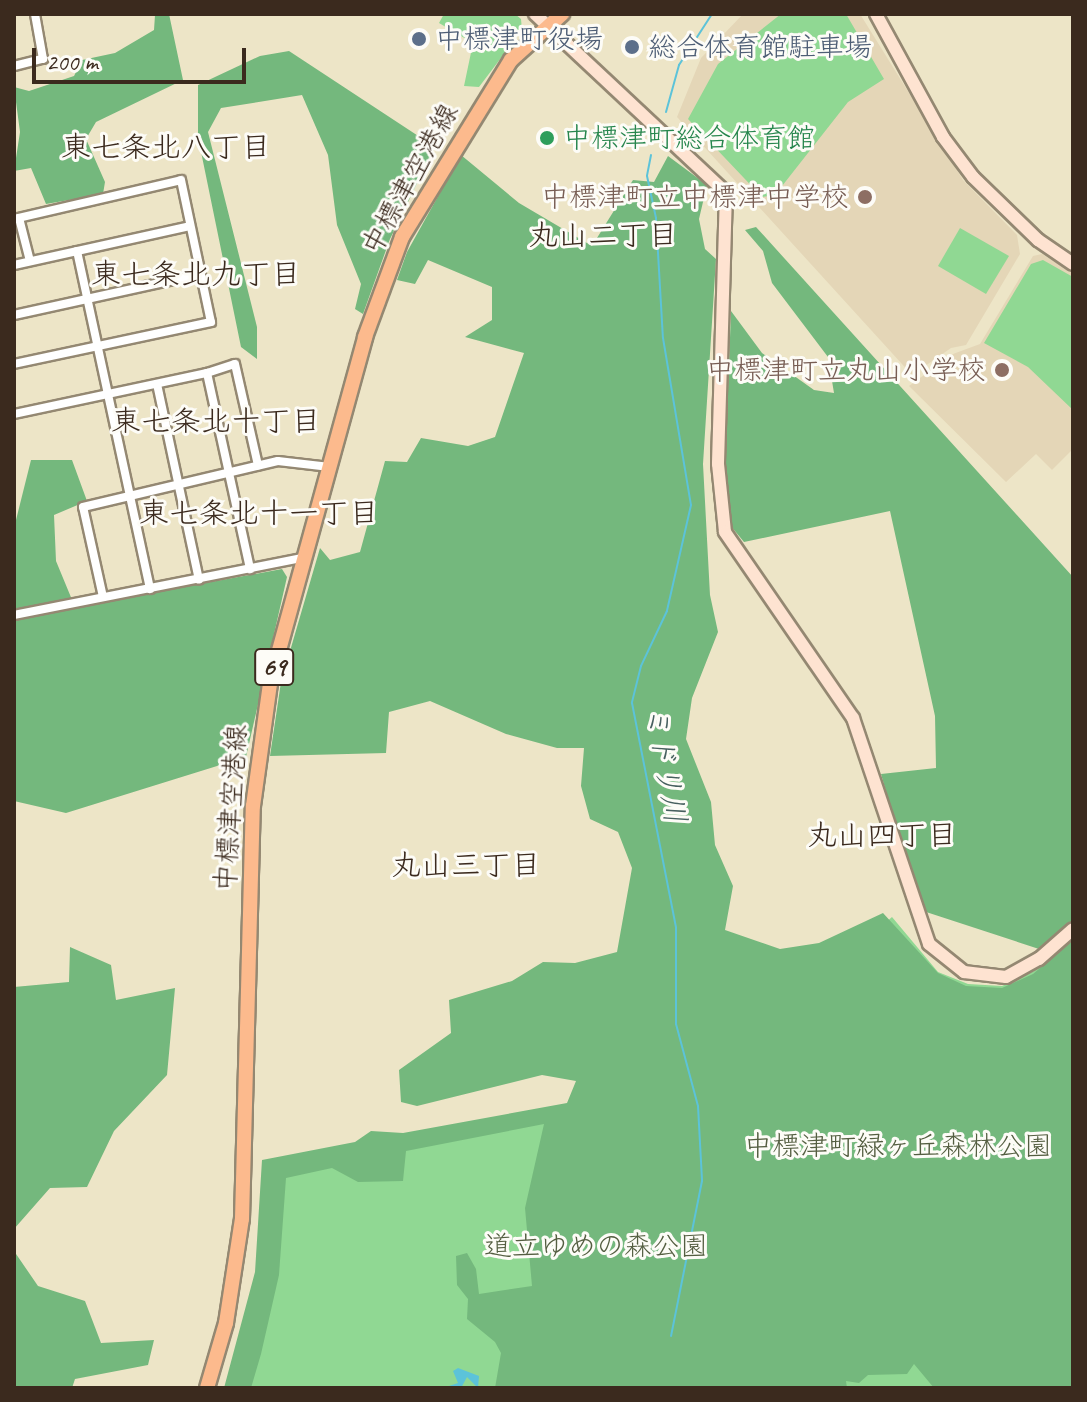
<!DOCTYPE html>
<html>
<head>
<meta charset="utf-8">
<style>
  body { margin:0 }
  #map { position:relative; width:1087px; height:1402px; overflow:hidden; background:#ede5c7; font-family:Caveat,"Klee One",sans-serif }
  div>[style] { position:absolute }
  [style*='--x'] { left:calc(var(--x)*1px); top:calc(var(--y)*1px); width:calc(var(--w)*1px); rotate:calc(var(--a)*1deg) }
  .built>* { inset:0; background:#e4d6b7 }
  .green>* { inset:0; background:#90d893 }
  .forest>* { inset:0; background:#74b87d }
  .water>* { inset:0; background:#5cc3d9 }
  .stream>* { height:2px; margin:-1px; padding:0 1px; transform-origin:1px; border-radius:1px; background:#5cc3d9 }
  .roads { filter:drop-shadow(2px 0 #948872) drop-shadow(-2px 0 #948872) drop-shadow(0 2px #948872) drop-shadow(0 -2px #948872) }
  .street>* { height:8px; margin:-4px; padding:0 4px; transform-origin:4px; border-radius:4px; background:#fff }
  .secondary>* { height:12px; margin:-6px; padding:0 6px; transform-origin:6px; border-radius:6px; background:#fee3d1 }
  .primary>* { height:14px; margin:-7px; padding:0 7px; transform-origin:7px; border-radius:7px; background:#fcba8d }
  .dots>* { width:22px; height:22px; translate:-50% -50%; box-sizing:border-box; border:4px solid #fdfcf7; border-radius:50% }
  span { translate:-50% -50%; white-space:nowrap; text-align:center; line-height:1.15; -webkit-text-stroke:6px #fdfcf7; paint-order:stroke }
  .shield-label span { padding:2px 6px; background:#fdfcf7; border:2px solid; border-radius:6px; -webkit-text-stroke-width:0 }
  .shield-label { font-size:26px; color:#3b2a1e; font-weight:700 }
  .service-label { font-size:28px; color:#4e5e75 }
  .left { translate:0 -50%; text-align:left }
  .leisure-label { font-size:28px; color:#27864d }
  .street-label { font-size:28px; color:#3b2a1e }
  .education-label { font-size:28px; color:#785e54 }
  .right { translate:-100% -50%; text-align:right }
  .park-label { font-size:28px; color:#545e41 }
  .neighbourhood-label { font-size:30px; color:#3b2a1e }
  .water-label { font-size:30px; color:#47605f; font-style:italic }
  .frame { position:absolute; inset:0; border:16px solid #3b2a1e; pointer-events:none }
  .scale { position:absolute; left:32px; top:48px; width:214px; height:36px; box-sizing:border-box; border:4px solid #3b2a1e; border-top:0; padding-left:10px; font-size:24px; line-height:28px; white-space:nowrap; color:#3b2a1e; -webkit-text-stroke:6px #fdfcf7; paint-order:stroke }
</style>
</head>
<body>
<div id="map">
  <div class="built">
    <i style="clip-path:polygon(743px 14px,860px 14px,963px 180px,1017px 235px,1020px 254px,966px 345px,951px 348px,912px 375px,677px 117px,701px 58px)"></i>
    <i style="clip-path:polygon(1042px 254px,1073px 273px,1073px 449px,1052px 470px,1036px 454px,1006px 482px,909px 386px,953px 354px,980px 344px,1033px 256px)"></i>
  </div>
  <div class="green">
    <i style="clip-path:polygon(444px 14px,515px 14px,521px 19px,522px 30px,479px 87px,464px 86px,473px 43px,439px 23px)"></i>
    <i style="clip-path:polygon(781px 14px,846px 14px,884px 79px,848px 102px,775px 195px,762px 197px,688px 119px,718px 64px)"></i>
    <i style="clip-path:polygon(960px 228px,1009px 256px,986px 294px,938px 266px)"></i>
    <i style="clip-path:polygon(1043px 260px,1073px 277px,1073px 410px,1028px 367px,984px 343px,1031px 264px)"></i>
    <i style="clip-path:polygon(892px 917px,938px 972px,968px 984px,1002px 986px,1034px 971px,1073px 936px,1073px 1388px,228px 1388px,258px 1275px,264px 1170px,704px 1080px)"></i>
  </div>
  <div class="forest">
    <i style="clip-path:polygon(169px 14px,183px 80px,96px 122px,86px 139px,105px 182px,103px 194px,46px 204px,31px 168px,14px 171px,20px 132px,14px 87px,29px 91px,74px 76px,82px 60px,115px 53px,154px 30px,155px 15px)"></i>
    <i style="clip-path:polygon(289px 51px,435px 147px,390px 239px,363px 314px,355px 309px,361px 284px,337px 225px,328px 155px,302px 95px,221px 108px,208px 132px,257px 327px,257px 359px,241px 347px,198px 137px,198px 85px,260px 56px)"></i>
    <i style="clip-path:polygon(461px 155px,519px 203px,592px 246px,633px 180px,654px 182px,668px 156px,707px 185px,699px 219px,705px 249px,716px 259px,703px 464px,710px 595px,718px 632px,692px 698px,686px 739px,711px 802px,715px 845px,733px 886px,725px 930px,780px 949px,819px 943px,883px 913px,938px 973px,966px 986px,1002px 988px,1033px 974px,1073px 940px,1073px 1388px,934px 1388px,914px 1364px,907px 1374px,868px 1375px,859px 1383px,846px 1381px,847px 1388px,495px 1388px,501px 1353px,495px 1342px,467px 1319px,468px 1299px,457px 1285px,456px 1256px,467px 1253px,476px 1269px,479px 1294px,532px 1286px,525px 1208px,544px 1124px,406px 1151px,403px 1181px,358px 1182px,332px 1168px,286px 1178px,279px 1275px,261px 1354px,251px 1388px,224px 1388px,255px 1272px,262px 1160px,355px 1142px,371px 1131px,403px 1133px,567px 1103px,576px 1081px,542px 1075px,417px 1106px,401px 1102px,399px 1070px,451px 1033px,449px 1000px,512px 981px,543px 962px,575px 963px,617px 952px,632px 868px,618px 832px,590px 819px,581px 786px,584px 748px,557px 748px,506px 734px,430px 701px,389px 712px,386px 753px,270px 756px,281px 682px,320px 548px,330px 560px,360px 552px,385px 461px,407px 462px,421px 438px,468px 446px,495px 437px,524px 353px,465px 337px,492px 320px,492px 287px,428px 260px,415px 284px,397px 280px,407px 252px)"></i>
    <i style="clip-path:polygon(756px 227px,1073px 577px,1073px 920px,1039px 949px,920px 910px,881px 774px,936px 768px,935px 716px,890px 511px,744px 542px,730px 525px,725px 470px,731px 311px,762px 353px,814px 390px,834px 393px,828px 357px,772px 283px,763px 251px,745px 230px)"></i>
    <i style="clip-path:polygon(31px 460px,72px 460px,87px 501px,54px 515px,56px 561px,75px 607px,282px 569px,287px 577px,246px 757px,66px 813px,14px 801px,14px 528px)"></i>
    <i style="clip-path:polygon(70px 947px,111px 965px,116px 1000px,175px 988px,167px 1075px,114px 1131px,87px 1187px,50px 1188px,14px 1229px,14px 987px,69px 982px)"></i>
    <i style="clip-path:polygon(14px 1251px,38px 1286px,85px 1301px,101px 1343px,154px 1340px,148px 1365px,75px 1379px,72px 1388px,14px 1388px)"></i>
  </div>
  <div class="water">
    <i style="clip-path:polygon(458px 1368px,479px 1376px,478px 1388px,467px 1377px,461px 1388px,443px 1388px,458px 1383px,453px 1371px)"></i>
  </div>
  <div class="stream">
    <i style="--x:666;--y:112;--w:49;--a:-74.5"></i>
    <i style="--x:679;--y:65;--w:61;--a:-57.1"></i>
    <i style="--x:651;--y:155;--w:21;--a:101"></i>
    <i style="--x:647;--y:176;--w:43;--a:77.9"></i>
    <i style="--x:656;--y:218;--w:120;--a:86.7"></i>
    <i style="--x:663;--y:338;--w:169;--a:80.5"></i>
    <i style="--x:691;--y:505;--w:109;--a:102.8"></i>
    <i style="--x:667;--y:611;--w:61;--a:115.3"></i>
    <i style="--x:641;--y:666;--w:38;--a:104"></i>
    <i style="--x:632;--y:703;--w:229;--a:78.9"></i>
    <i style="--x:676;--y:928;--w:96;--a:90"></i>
    <i style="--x:676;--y:1024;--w:85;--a:75"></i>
    <i style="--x:698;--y:1106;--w:75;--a:86.9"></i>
    <i style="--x:702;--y:1181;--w:158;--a:101.3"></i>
  </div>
  <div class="roads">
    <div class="street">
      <i style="--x:14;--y:66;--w:30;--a:-14"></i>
      <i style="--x:43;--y:59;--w:46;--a:-100.1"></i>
      <i style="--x:19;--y:218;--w:44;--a:75.7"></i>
      <i style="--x:14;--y:219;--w:171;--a:-13.1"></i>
      <i style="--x:181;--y:180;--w:145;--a:78.1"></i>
      <i style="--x:211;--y:322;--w:201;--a:168"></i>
      <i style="--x:77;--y:251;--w:346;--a:77.8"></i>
      <i style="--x:14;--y:265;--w:180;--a:-12.5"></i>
      <i style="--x:14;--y:315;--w:191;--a:-12.4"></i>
      <i style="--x:207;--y:373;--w:29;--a:-18"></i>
      <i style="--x:235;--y:364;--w:104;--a:77.2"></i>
      <i style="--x:157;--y:384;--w:200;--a:77.9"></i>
      <i style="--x:14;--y:414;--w:197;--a:-12"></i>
      <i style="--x:207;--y:373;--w:201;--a:77.6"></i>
      <i style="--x:103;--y:597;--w:92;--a:-102.5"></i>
      <i style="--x:83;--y:507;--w:200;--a:-13.3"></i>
      <i style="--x:278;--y:461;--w:52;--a:6.6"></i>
      <i style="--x:14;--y:615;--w:295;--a:-11.2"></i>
    </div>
    <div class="secondary">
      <i style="--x:535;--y:14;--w:262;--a:43.1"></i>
      <i style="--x:726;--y:193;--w:271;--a:91.7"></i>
      <i style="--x:718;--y:464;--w:68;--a:84.1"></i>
      <i style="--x:725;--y:532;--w:226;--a:55.5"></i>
      <i style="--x:853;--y:718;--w:238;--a:71.4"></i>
      <i style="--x:929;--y:944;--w:45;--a:38.7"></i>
      <i style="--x:964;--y:972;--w:42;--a:6.8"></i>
      <i style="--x:1006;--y:977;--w:38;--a:-29"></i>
      <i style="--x:1039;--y:959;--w:45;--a:-41.4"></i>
      <i style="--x:876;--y:14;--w:140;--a:61.4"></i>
      <i style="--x:943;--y:137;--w:50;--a:53.1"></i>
      <i style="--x:973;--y:177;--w:91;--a:44.1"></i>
      <i style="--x:1038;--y:240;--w:42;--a:34.4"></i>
    </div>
    <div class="primary">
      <i style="--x:207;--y:1388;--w:68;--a:-73.7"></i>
      <i style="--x:226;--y:1323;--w:105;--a:-81.3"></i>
      <i style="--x:242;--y:1219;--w:413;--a:-88.5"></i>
      <i style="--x:253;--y:806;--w:124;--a:-82.1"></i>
      <i style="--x:270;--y:683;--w:359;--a:-74.6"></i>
      <i style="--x:365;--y:337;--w:107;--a:-69.7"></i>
      <i style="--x:402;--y:237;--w:208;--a:-58.4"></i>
      <i style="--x:511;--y:60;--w:69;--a:-42"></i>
    </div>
  </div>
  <div class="dots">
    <i style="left:419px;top:39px;background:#5c6f8a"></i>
    <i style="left:632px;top:47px;background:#5c6f8a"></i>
    <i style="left:547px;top:138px;background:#2e9e5b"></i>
    <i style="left:865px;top:197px;background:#8d6e63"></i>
    <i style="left:1002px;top:370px;background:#8d6e63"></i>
  </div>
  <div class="shield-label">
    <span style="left:274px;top:667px">69</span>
  </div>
  <div class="service-label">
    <span class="left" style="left:435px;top:39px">中標津町役場</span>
    <span class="left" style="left:648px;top:47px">総合体育館駐車場</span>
  </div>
  <div class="leisure-label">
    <span class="left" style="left:563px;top:138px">中標津町総合体育館</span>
  </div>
  <div class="street-label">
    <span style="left:410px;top:179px;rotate:-61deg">中標津空港線</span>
    <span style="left:231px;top:808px;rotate:-86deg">中標津空港線</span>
  </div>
  <div class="education-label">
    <span class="right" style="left:849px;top:197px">中標津町立中標津中学校</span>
    <span class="right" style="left:986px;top:370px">中標津町立丸山小学校</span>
  </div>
  <div class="park-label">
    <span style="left:898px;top:1146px">中標津町緑ヶ丘森林公園</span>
    <span style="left:596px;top:1246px">道立ゆめの森公園</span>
  </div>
  <div class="neighbourhood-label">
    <span style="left:166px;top:147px">東七条北八丁目</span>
    <span style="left:603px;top:235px">丸山二丁目</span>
    <span style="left:196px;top:274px">東七条北九丁目</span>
    <span style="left:216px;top:421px">東七条北十丁目</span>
    <span style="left:259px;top:513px">東七条北十一丁目</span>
    <span style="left:882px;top:835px">丸山四丁目</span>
    <span style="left:466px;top:865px">丸山三丁目</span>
  </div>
  <div class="water-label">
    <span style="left:666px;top:764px;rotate:80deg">ミドリ川</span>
  </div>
  <div class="frame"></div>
  <div class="scale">200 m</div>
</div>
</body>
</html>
